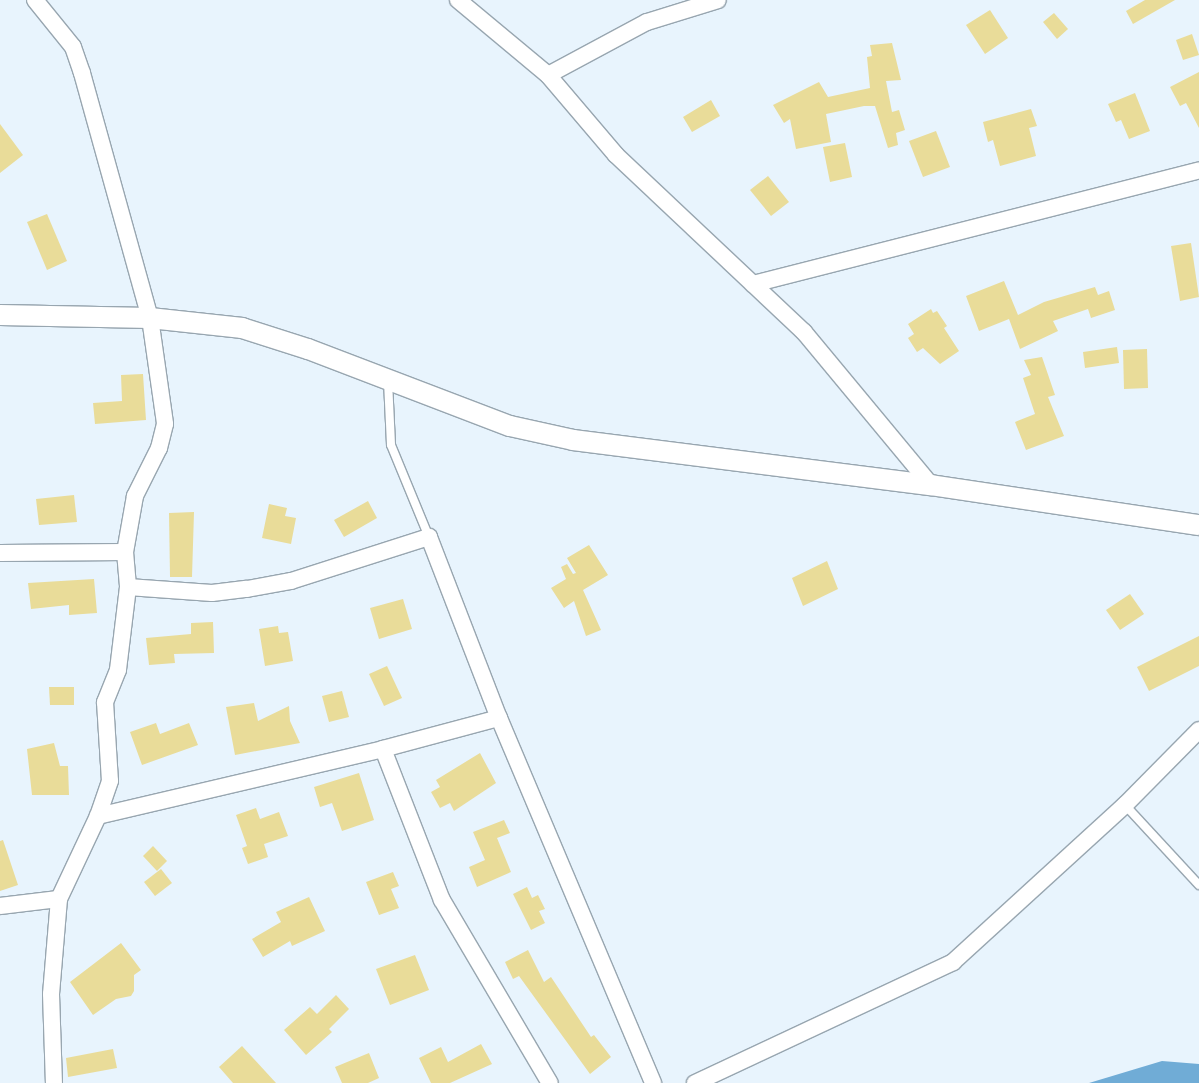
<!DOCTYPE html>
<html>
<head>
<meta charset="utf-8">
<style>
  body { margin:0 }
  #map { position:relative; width:1199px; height:1083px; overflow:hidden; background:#e8f4fd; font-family:"Source Serif 4",serif }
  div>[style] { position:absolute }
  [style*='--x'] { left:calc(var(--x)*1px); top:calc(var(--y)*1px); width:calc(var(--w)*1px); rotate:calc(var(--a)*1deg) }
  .water>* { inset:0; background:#70acd6 }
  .building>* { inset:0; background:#e9dc99 }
  .roads { filter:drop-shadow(1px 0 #98a6b0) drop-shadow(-1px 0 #98a6b0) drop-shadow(0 1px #98a6b0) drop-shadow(0 -1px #98a6b0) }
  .service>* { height:8px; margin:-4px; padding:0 4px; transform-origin:4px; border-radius:4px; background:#fff }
  .minor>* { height:16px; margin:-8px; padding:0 8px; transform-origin:8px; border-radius:8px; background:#fff }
  .tertiary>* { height:20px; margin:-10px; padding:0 10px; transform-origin:10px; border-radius:10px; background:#fff }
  span { translate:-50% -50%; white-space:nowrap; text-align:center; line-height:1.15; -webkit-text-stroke:4px #fff; paint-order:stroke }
</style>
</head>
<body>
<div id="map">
  <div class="water">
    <i style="clip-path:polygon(1162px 1061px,1199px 1064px,1199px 1083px,1089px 1083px)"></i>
  </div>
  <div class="building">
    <i style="clip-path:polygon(1145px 0,1175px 0,1133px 24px,1126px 11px)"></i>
    <i style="clip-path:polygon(990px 10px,1008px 38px,985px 54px,966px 25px)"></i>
    <i style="clip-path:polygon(1054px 13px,1068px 29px,1057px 39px,1043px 22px)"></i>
    <i style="clip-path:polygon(1192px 34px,1199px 55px,1183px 60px,1176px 40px)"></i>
    <i style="clip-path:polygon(892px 43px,901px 80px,886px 81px,892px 112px,899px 110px,905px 130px,896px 133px,898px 145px,888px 148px,875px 106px,864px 106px,826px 114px,831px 142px,796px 149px,790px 119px,784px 123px,773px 105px,819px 82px,828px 97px,870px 88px,867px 57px,872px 56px,870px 45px)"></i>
    <i style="clip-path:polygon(1199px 72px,1199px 128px,1186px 103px,1180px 106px,1170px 87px)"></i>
    <i style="clip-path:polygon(1135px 93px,1150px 131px,1129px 139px,1121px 120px,1116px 122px,1108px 104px)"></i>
    <i style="clip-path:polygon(711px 100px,720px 116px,692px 132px,683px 117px)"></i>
    <i style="clip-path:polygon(1031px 109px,1037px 126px,1029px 128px,1036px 156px,1000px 166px,993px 140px,988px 142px,983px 122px)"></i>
    <i style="clip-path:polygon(0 124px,23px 155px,0 173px)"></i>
    <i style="clip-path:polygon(936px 131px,950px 167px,923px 177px,909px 141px)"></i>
    <i style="clip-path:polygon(845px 143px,852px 177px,830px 182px,823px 147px)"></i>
    <i style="clip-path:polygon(768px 176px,789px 202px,771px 216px,750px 190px)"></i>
    <i style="clip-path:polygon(47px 214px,67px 261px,47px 270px,27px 222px)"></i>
    <i style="clip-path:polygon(1191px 243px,1199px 297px,1180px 301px,1171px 246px)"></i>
    <i style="clip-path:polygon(1004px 281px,1018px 315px,1044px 302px,1095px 287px,1098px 295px,1109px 291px,1115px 310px,1091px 318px,1088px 309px,1053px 321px,1058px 331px,1020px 349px,1009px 319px,979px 331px,966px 296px)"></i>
    <i style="clip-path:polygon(931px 309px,933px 313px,937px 311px,947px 326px,944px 328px,959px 351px,940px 364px,923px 348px,917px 352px,908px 338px,914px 334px,908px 324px)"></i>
    <i style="clip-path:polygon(1117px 347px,1119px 363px,1085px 368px,1083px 352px)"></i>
    <i style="clip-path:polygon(1147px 349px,1148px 388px,1124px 389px,1123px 350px)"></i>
    <i style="clip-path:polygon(1042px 357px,1055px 395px,1048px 397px,1064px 436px,1026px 450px,1015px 422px,1035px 414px,1023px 378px,1031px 375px,1024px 360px)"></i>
    <i style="clip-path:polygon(143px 374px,146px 420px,95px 424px,93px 403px,122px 401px,121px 375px)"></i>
    <i style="clip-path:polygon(74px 495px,77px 522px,39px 525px,36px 499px)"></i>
    <i style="clip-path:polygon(368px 501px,377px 518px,344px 537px,334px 520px)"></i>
    <i style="clip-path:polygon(269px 504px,287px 508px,285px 516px,296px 518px,291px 544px,262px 538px)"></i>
    <i style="clip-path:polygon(194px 512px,192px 577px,170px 577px,169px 513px)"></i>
    <i style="clip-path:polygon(589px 545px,608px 575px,583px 590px,601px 630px,586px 636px,574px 601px,564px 608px,551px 588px,566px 579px,561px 567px,567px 564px,573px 574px,576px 573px,567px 558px)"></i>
    <i style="clip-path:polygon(827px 561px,838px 589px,803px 606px,792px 578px)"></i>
    <i style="clip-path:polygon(94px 579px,97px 613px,69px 615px,69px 605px,31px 609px,28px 583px)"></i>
    <i style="clip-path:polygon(1130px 594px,1144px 614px,1120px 630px,1106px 610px)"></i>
    <i style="clip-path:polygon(403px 599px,412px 629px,379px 639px,370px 608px)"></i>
    <i style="clip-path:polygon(213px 622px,214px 653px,174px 654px,175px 663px,149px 665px,146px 638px,191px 634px,191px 623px)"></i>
    <i style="clip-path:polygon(278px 626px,279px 633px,288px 632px,293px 661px,265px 666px,259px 629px)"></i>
    <i style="clip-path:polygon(1199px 636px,1199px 666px,1149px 691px,1137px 667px)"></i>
    <i style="clip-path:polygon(387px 666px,402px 698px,384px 706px,369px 674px)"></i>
    <i style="clip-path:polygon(49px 687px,74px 687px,74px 705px,50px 705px)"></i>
    <i style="clip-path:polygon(342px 691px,349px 717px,329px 722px,322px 696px)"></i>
    <i style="clip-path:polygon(254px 703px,258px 721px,289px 706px,290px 721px,300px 743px,235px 755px,226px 707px)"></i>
    <i style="clip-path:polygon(156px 723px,160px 734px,189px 723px,198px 745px,142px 765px,130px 732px)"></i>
    <i style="clip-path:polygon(54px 743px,60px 766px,68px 766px,69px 795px,32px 795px,27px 749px)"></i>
    <i style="clip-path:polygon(480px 753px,496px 783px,454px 811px,450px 803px,440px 808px,431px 792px,440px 787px,436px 780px)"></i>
    <i style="clip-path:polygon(359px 773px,374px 820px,342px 831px,332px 803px,320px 807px,314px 787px)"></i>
    <i style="clip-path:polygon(256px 808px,260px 819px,279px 812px,288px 836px,264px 844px,268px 857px,248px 864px,242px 848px,247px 846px,236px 815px)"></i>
    <i style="clip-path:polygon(504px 820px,510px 833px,497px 838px,511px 872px,477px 887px,469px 867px,485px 860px,473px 832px)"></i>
    <i style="clip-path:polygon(3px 840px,18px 885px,0 891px,0 841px)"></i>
    <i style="clip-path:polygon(153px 846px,167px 861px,157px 871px,143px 856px)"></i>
    <i style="clip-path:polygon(161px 869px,172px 883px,155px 896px,144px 882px)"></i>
    <i style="clip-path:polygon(393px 872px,399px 886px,391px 889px,399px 908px,379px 915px,366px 882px)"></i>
    <i style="clip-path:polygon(527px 887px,532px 898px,538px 895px,545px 909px,539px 911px,545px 923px,531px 930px,513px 894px)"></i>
    <i style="clip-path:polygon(309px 897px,325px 931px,292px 946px,290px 941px,263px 957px,252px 939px,281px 922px,276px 912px)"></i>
    <i style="clip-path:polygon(121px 943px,141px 970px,134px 975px,134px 991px,131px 996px,116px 999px,93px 1015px,70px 982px)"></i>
    <i style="clip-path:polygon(528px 950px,544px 982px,551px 977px,591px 1037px,594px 1035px,611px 1057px,590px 1074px,519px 976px,513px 979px,505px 962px)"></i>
    <i style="clip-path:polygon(415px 955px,429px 990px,390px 1005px,376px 969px)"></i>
    <i style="clip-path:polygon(336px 995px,349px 1009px,329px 1029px,332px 1032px,306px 1055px,284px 1030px,310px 1007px,317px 1014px)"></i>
    <i style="clip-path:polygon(481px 1044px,492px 1064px,450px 1083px,431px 1083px,419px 1058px,441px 1047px,448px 1062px)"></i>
    <i style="clip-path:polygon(242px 1046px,276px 1083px,233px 1083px,219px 1067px)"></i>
    <i style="clip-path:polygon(113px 1049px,117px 1068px,68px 1077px,66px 1058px)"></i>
    <i style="clip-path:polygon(369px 1053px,379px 1078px,368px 1083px,342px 1083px,335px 1067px)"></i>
  </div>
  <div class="roads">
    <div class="service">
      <i style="--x:388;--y:381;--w:64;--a:87.3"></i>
      <i style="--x:391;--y:445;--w:100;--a:67.6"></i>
      <i style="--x:1125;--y:805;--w:109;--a:47.2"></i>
    </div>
    <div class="minor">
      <i style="--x:35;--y:0;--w:60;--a:51"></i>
      <i style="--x:73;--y:47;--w:28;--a:71"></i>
      <i style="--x:82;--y:73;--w:254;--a:74.5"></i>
      <i style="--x:150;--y:318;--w:107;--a:81.9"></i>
      <i style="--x:165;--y:424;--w:25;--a:104"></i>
      <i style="--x:159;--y:448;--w:54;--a:116.6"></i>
      <i style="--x:135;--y:496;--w:57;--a:100.1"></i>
      <i style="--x:125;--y:552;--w:35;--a:85"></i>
      <i style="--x:128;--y:587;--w:84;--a:96.9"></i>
      <i style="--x:118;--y:670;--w:35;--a:112"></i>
      <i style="--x:105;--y:702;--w:79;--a:86.4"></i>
      <i style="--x:110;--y:781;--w:37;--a:109"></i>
      <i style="--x:98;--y:816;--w:92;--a:115.2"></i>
      <i style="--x:59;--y:899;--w:95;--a:94.8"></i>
      <i style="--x:51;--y:994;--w:89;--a:88.1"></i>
      <i style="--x:458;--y:0;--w:117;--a:39.8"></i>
      <i style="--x:548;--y:75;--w:105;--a:49.6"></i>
      <i style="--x:616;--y:155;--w:258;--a:43.3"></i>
      <i style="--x:804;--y:332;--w:199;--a:50.3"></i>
      <i style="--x:548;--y:75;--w:112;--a:-28.2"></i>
      <i style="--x:647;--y:22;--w:74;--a:-17.2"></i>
      <i style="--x:753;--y:284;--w:460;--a:-14.3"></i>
      <i style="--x:0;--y:553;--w:125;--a:-0.5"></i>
      <i style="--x:128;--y:587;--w:84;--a:4.1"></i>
      <i style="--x:212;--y:593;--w:35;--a:-7"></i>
      <i style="--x:247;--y:589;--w:45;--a:-10.3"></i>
      <i style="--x:291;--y:581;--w:145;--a:-17.7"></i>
      <i style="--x:429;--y:537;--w:194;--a:68.9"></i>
      <i style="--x:499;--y:718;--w:396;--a:67.1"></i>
      <i style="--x:383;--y:749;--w:162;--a:68.7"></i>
      <i style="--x:442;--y:900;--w:212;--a:59.5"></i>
      <i style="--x:98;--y:816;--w:293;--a:-13.2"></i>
      <i style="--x:383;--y:749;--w:120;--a:-15"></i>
      <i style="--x:0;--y:906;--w:59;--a:-6.8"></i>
      <i style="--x:695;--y:1083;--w:285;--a:-25.1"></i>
      <i style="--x:953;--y:962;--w:233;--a:-42.4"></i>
      <i style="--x:1125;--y:805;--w:105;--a:-45.4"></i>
    </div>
    <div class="tertiary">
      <i style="--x:0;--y:315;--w:150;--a:1.1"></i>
      <i style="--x:150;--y:318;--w:93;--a:6.2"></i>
      <i style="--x:242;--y:328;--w:69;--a:17.7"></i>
      <i style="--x:308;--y:349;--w:216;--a:20.9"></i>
      <i style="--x:510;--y:426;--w:65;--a:12.5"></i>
      <i style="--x:573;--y:440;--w:361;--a:7.2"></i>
      <i style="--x:931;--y:485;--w:271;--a:8.5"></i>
    </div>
  </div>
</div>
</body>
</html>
